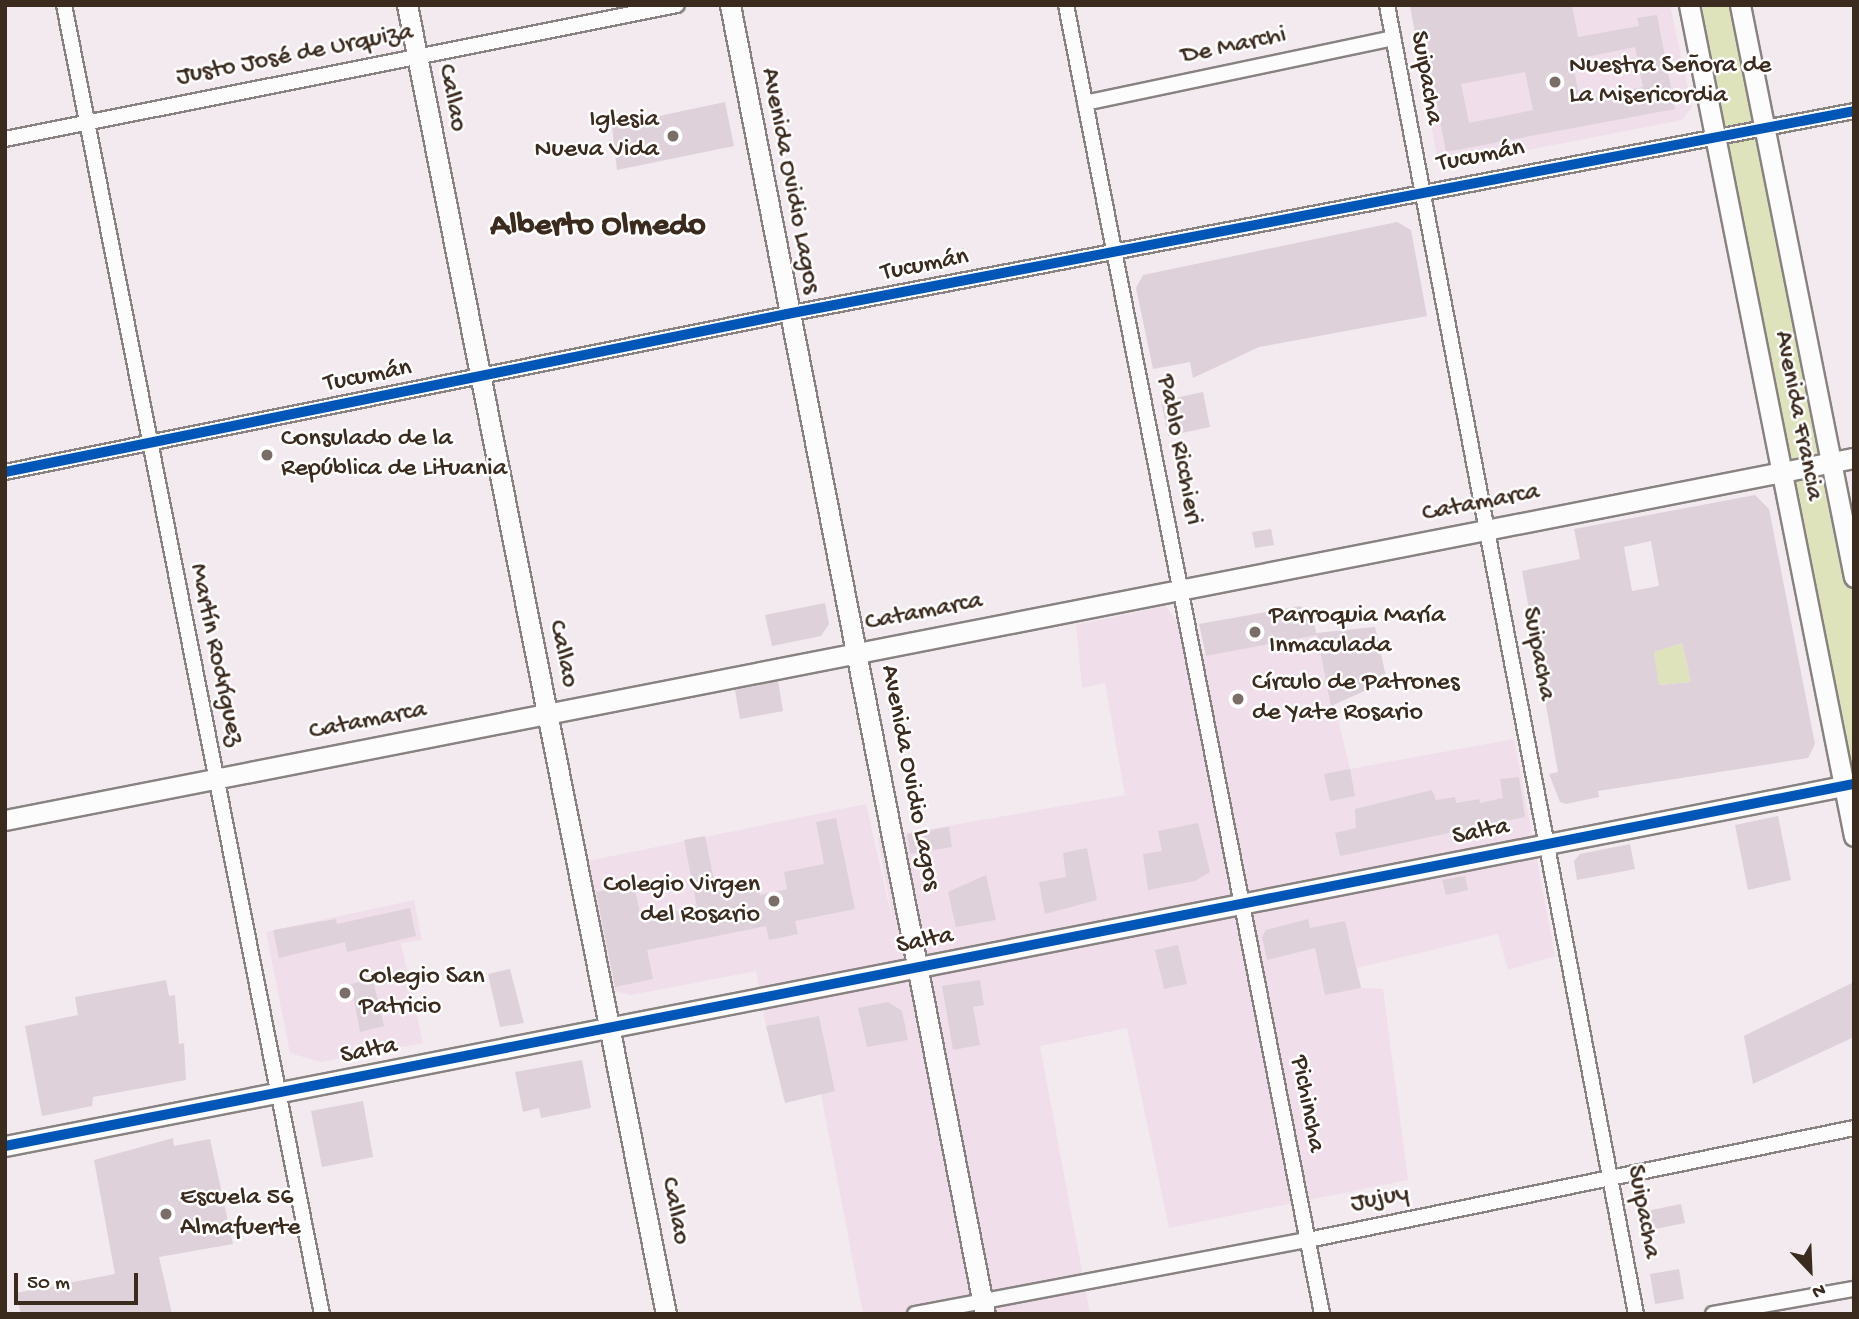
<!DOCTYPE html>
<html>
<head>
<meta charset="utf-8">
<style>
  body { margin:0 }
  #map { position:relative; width:1859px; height:1319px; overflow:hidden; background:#f2eaef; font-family:"Gochi Hand",sans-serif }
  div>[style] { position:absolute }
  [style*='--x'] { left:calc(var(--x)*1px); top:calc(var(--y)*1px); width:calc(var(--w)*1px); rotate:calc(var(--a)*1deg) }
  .built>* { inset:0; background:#f0deea }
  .green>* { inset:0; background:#dee3bb }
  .building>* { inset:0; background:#ded1da }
  .roads { filter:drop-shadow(2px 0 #888281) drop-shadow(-2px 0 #888281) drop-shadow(0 2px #888281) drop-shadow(0 -2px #888281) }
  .street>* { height:14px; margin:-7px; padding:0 7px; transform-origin:7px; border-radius:7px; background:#fdfcfd }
  .secondary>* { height:19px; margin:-9.5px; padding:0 9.5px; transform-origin:9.5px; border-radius:9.5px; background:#fdfcfd }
  .cycleway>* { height:10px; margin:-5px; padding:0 5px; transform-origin:5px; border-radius:5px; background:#0057b8 }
  .dots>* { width:19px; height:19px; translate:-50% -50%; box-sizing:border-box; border:4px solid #fff; border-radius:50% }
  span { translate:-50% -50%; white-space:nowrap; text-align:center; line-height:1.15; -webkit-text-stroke:5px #fff; paint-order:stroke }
  .street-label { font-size:26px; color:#3b2a1e }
  .poi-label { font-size:26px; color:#3b2a1e }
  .left { translate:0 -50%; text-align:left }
  .right { translate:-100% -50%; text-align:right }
  .district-label { font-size:33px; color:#3b2a1e; font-weight:700 }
  .frame { position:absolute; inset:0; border:7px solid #3b2a1e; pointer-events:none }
  .north { position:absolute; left:1775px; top:1235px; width:70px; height:70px; -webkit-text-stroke:5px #fff; paint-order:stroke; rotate:157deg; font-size:19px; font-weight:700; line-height:28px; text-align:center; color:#3b2a1e }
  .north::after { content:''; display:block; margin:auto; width:24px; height:32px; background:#3b2a1e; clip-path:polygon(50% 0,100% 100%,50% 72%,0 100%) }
  .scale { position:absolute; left:14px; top:1273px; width:124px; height:32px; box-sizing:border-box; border:4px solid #3b2a1e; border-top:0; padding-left:9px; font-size:21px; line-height:24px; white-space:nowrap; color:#3b2a1e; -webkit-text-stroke:5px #fff; paint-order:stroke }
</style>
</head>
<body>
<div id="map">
  <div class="built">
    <i style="clip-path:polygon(1410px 5px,1670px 5px,1692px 107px,1682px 120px,1451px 165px,1437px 157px)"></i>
    <i style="clip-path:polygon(1165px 606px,1206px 656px,1305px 637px,1315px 626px,1350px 769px,1514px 739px,1555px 956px,1508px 970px,1498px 934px,1357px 968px,1361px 988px,1383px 989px,1408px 1180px,1169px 1228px,1127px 1028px,1040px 1046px,1090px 1314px,863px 1314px,821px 1094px,835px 1091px,819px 1016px,766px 1026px,756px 971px,631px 995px,615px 991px,588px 861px,866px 804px,894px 928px,878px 838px,1125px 795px,1105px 683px,1082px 688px,1076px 625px)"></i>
    <i style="clip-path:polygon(414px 900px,422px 940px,401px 943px,423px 1043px,321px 1062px,290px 1053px,266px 932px)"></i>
  </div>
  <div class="green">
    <i style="clip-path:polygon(1689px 5px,1740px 5px,1854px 577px,1854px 836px)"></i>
    <i style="clip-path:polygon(1682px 643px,1691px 682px,1658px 685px,1654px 652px)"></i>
  </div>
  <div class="building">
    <i style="clip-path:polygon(evenodd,1410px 5px,1572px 5px,1578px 37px,1639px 26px,1637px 18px,1657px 15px,1675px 109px,1446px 152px,1428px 55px,1419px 57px,1410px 5px,1635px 47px,1643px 87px,1580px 100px,1572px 60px,1635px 47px,1410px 5px,1525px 72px,1533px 110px,1469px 123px,1461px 84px,1525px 72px)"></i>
    <i style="clip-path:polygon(725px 102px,734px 146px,617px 170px,612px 126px)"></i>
    <i style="clip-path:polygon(1397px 222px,1411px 230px,1427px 316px,1259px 347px,1193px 378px,1190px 362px,1153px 369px,1136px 288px,1143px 275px)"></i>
    <i style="clip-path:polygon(1203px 392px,1210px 427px,1168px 436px,1161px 401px)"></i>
    <i style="clip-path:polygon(evenodd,1755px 495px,1769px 509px,1815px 744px,1808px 758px,1598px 791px,1599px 797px,1566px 804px,1560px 802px,1549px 774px,1558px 772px,1522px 571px,1580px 559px,1574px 529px,1755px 495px,1651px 541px,1659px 586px,1632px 591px,1624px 547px,1651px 541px,1755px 495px,1682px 643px,1691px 682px,1659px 685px,1654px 652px,1682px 643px)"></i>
    <i style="clip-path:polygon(1271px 529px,1274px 545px,1255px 548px,1252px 532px)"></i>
    <i style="clip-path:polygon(825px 603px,829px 624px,821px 636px,772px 646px,765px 615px)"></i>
    <i style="clip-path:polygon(1300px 606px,1311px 612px,1316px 633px,1375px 627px,1387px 681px,1331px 706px,1317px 635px,1206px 656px,1199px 624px)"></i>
    <i style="clip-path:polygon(778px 681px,783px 711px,740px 719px,735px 690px)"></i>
    <i style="clip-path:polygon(1350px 769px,1355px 796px,1330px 801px,1324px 774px)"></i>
    <i style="clip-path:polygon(1519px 777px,1525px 817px,1340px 856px,1335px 833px,1356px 828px,1355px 809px,1432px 790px,1436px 800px,1455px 797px,1456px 803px,1479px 799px,1480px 803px,1503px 798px,1500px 779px)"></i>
    <i style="clip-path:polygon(1778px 816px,1791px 880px,1748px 890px,1735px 825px)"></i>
    <i style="clip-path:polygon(836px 818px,855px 909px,795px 921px,798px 934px,769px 940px,766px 926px,647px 950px,653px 979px,615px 987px,596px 892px,634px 884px,641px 918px,697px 907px,684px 840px,705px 836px,715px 885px,756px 877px,760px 895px,787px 889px,784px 872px,824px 864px,816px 822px)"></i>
    <i style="clip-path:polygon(1198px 823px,1210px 872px,1195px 881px,1148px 890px,1143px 854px,1162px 851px,1158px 831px)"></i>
    <i style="clip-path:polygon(949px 827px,952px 847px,910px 854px,907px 834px)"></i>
    <i style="clip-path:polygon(1630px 844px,1635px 869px,1577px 880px,1574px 861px,1580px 854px)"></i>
    <i style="clip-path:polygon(1087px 848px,1097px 900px,1045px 914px,1039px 882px,1066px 877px,1063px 853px)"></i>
    <i style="clip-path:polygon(986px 875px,996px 920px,956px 927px,948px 892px)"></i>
    <i style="clip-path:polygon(1465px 876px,1468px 890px,1446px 895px,1442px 880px)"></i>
    <i style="clip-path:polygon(410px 908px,416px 936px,347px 952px,345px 942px,279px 958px,273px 930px,336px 919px,337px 924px)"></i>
    <i style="clip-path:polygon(1308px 919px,1310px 928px,1345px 921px,1361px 988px,1325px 995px,1315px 948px,1267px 960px,1262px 937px,1266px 930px)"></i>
    <i style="clip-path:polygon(1178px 945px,1187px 984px,1164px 989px,1155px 950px)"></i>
    <i style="clip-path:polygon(510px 969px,524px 1023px,500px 1027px,488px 974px)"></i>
    <i style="clip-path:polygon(166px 980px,169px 996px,175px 995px,179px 1044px,184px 1043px,186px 1080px,93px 1097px,92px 1106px,42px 1116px,25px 1026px,78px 1015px,75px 997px)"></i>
    <i style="clip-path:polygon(373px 980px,384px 1026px,360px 1032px,351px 984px)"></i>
    <i style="clip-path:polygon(980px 980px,984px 1005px,973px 1007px,980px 1045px,953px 1050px,942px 986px)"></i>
    <i style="clip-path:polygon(1854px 982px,1854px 1037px,1753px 1084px,1744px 1036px)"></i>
    <i style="clip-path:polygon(888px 1002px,902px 1011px,908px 1040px,867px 1047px,858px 1008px)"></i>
    <i style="clip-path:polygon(819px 1016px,835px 1091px,785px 1103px,766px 1026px)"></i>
    <i style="clip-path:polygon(582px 1060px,591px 1108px,541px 1118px,539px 1108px,523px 1112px,515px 1072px)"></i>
    <i style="clip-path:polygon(363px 1101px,373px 1157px,322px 1167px,311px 1111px)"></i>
    <i style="clip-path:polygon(173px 1138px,174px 1146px,210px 1139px,233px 1244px,159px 1257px,172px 1314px,21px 1314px,16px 1293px,115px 1274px,94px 1160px)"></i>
    <i style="clip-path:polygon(1681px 1204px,1685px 1223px,1641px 1232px,1637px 1213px)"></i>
    <i style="clip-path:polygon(1679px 1269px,1684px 1299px,1655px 1304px,1650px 1274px)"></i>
  </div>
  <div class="roads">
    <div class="street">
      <i style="--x:64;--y:5;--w:1334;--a:78.85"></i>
      <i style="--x:1066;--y:5;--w:1334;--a:78.93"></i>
      <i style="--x:1387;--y:5;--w:1332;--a:79.23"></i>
      <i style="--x:1085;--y:103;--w:315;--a:-11.9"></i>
      <i style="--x:5;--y:139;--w:685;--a:-11.28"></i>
      <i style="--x:5;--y:472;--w:798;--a:-11.42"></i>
      <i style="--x:787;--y:314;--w:1086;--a:-10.77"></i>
      <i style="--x:915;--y:1314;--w:400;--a:-10.7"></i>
      <i style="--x:1308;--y:1240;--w:557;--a:-11.59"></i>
      <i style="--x:1713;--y:1314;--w:143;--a:-10.1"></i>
    </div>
    <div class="secondary">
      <i style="--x:407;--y:5;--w:1334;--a:78.81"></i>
      <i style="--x:730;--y:5;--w:1334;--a:78.98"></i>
      <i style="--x:1689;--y:5;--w:847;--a:78.77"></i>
      <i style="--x:1740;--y:5;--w:583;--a:78.73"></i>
      <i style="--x:5;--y:820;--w:1884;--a:-11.08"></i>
      <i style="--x:5;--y:1146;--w:1884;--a:-11.08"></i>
    </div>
  </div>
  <div class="cycleway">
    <i style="--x:5;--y:472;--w:798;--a:-11.42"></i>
    <i style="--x:787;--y:314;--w:1086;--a:-10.77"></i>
    <i style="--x:5;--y:1146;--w:1884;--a:-11.08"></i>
  </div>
  <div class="dots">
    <i style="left:1555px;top:82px;background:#7b6d67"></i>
    <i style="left:673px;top:136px;background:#7b6d67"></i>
    <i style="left:267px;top:455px;background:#7b6d67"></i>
    <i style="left:1255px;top:632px;background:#7b6d67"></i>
    <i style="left:1238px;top:699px;background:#7b6d67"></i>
    <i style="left:774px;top:901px;background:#7b6d67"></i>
    <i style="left:345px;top:993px;background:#7b6d67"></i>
    <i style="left:166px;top:1214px;background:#7b6d67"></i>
  </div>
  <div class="street-label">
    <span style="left:1234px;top:47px;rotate:-12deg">De Marchi</span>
    <span style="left:295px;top:56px;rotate:-11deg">Justo José de Urquiza</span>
    <span style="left:1425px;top:78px;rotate:80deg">Suipacha</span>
    <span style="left:451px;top:98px;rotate:79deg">Callao</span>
    <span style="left:1481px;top:157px;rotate:-11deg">Tucumán</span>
    <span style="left:789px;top:181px;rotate:79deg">Avenida Ovidio Lagos</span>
    <span style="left:925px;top:266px;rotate:-11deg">Tucumán</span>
    <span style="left:368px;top:377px;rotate:-11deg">Tucumán</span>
    <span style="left:1797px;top:416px;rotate:79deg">Avenida Francia</span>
    <span style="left:1178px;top:450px;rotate:79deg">Pablo Ricchieri</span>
    <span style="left:1481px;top:504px;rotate:-11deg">Catamarca</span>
    <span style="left:924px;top:613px;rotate:-11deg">Catamarca</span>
    <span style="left:562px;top:654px;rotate:78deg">Callao</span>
    <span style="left:1537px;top:654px;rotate:79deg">Suipacha</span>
    <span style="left:215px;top:655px;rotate:78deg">Martín Rodríguez</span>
    <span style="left:368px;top:722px;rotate:-11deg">Catamarca</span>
    <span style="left:909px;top:778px;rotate:79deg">Avenida Ovidio Lagos</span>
    <span style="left:1481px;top:833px;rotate:-11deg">Salta</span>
    <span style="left:925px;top:942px;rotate:-11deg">Salta</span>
    <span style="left:369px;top:1052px;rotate:-11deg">Salta</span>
    <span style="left:1306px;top:1104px;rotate:79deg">Pichincha</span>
    <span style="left:1380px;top:1200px;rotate:-11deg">Jujuy</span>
    <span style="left:674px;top:1211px;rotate:79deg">Callao</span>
    <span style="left:1642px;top:1212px;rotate:79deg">Suipacha</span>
  </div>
  <div class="poi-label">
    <span class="left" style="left:1569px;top:82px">Nuestra Señora de<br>La Misericordia</span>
    <span class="right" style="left:659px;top:136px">Iglesia<br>Nueva Vida</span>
    <span class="left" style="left:281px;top:455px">Consulado de la<br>República de Lituania</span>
    <span class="left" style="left:1269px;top:632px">Parroquia María<br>Inmaculada</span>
    <span class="left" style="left:1252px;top:699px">Círculo de Patrones<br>de Yate Rosario</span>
    <span class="right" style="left:760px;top:901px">Colegio Virgen<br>del Rosario</span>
    <span class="left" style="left:359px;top:993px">Colegio San<br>Patricio</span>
    <span class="left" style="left:180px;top:1214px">Escuela 56<br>Almafuerte</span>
  </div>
  <div class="district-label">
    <span style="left:598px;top:228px">Alberto Olmedo</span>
  </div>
  <div class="frame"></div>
  <div class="north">N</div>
  <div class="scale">50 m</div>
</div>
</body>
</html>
